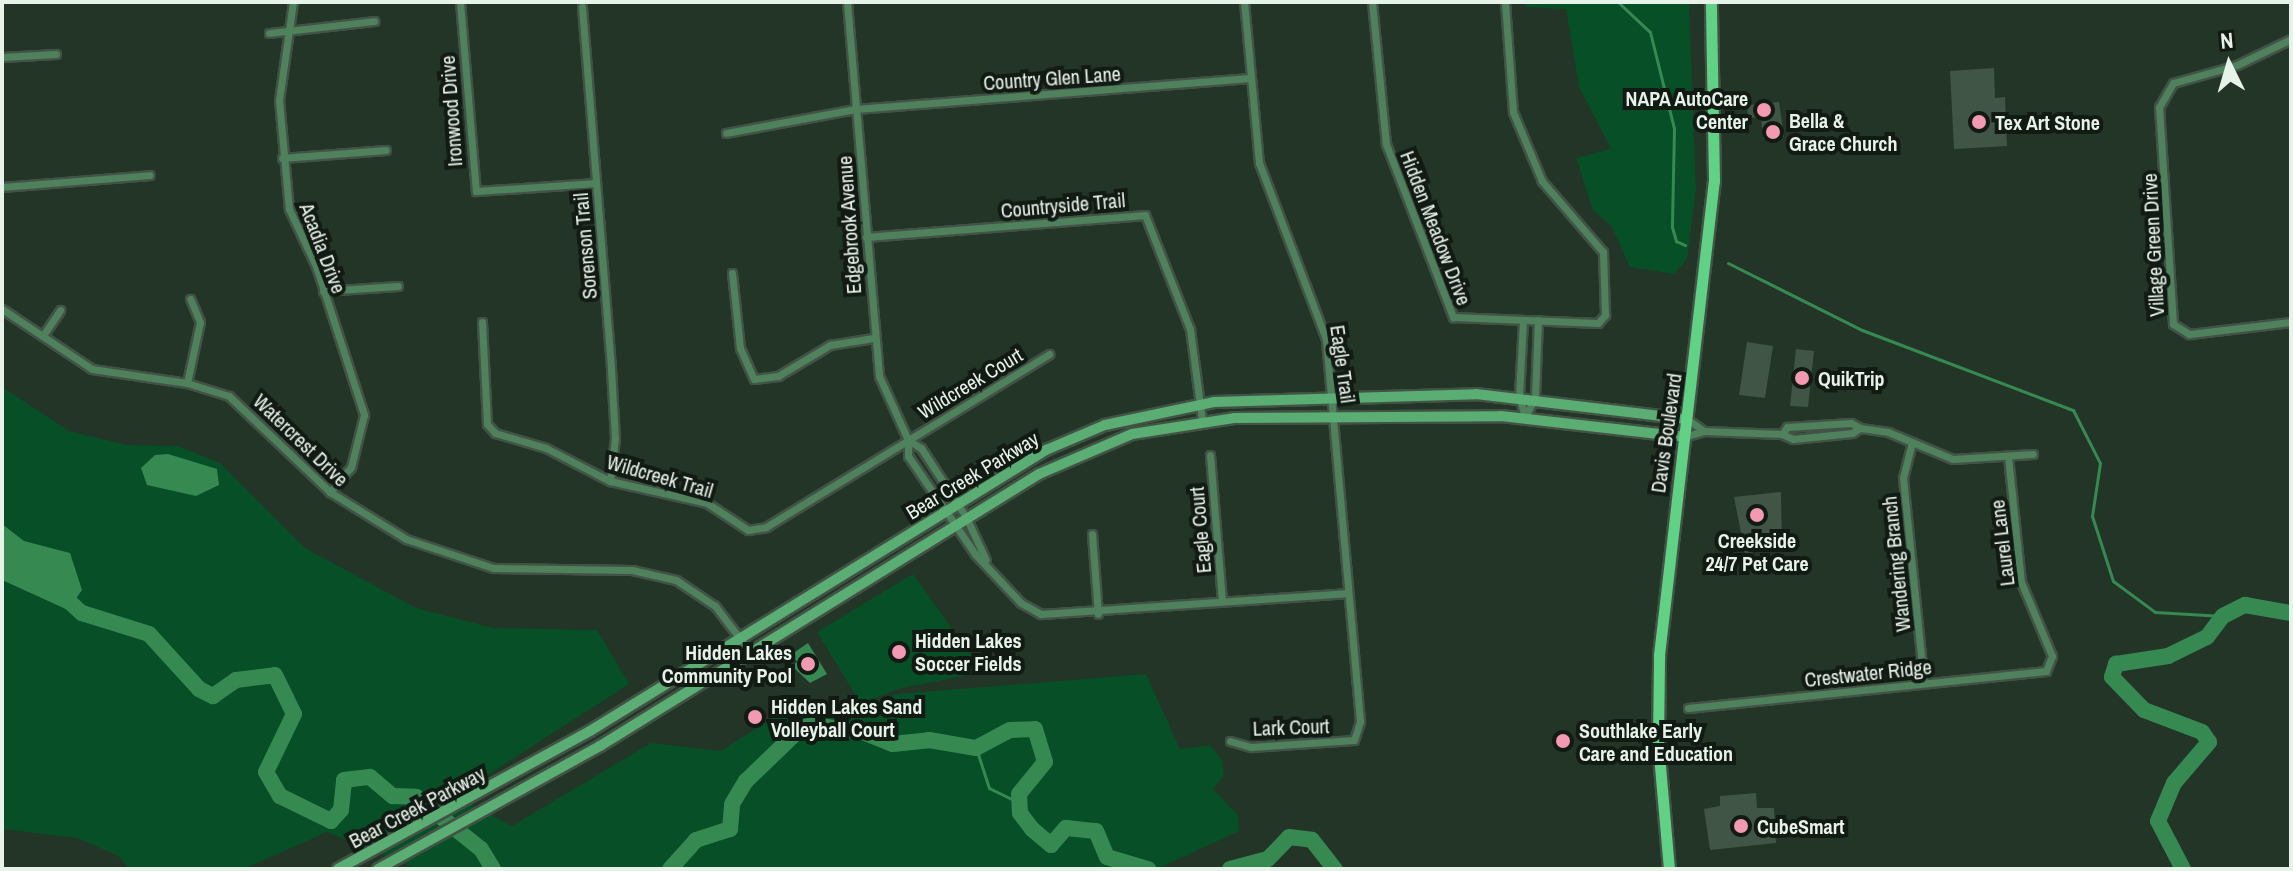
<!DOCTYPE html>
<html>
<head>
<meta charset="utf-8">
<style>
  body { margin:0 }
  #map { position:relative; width:2293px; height:871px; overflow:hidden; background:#223527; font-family:"Archivo Narrow",sans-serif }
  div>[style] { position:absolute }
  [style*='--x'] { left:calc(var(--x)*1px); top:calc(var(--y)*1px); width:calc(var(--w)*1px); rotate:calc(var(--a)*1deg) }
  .green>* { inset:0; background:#074f26 }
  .water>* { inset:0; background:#378952 }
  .stream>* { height:3px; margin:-1.5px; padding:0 1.5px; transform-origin:1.5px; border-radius:1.5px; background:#378952 }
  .river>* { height:16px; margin:-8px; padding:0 8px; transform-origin:8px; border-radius:8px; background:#378952 }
  .building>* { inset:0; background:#415546 }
  .roads { filter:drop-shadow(2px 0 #425346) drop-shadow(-2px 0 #425346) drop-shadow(0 2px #425346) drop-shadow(0 -2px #425346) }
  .minor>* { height:7px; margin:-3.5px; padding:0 3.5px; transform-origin:3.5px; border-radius:3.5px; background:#4e815c }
  .secondary>* { height:10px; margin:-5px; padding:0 5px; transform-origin:5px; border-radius:5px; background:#5aae73 }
  .primary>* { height:11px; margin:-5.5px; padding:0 5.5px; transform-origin:5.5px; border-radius:5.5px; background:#61d185 }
  .dots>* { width:22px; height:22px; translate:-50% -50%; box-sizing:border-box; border:4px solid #121a14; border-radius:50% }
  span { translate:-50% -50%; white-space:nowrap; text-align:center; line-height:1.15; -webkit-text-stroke:8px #121a14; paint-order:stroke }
  .street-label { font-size:20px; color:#e7f2e9 }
  .poi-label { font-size:20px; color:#e7f2e9; font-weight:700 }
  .right { translate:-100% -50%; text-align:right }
  .left { translate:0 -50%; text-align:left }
  .frame { position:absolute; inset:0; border:4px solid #e7f2e9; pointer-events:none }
  .north { position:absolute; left:2189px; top:24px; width:80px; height:80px; -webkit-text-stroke:6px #121a14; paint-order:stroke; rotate:355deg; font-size:22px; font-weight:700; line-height:32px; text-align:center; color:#e7f2e9 }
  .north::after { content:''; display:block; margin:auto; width:28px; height:36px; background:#e7f2e9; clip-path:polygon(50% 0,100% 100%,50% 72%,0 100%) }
</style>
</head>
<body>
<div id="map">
  <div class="green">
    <i style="clip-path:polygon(1526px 2px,1689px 2px,1696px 190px,1687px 259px,1674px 274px,1630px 267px,1612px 227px,1593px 210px,1576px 158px,1611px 149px,1579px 87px,1566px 9px,1526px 7px)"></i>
    <i style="clip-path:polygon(2px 387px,69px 431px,126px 445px,178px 446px,220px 463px,305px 548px,416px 608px,493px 628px,597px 630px,629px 684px,455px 796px,512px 826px,651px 743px,721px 751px,802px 699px,860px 708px,897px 694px,1146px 674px,1180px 749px,1210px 745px,1222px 760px,1224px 776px,1213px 789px,1238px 815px,1239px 831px,1157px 869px,417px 869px,327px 832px,243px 869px,130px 869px,118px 856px,77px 838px,2px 829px)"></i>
    <i style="clip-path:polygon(913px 574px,983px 672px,897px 689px,861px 704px,817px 632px)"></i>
  </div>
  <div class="water">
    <i style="clip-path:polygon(168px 454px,217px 469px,219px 485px,196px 496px,147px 485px,141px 468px,155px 455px)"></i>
    <i style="clip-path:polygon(2px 524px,24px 541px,70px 553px,82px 590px,68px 610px,2px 580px)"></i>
    <i style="clip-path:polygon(808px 643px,827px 674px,810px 683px,792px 666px,797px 662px,792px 654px)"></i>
  </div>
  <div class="stream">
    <i style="--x:1618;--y:2;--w:44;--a:43.2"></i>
    <i style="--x:1650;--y:32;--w:99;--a:76"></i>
    <i style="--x:1674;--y:128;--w:99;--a:91.2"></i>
    <i style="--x:1672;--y:227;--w:15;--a:74"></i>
    <i style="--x:1676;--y:241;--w:10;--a:24"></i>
    <i style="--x:1728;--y:263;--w:150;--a:26.6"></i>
    <i style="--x:1862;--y:330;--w:226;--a:20.8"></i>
    <i style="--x:2073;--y:410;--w:59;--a:63"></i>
    <i style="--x:2100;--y:463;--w:54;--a:98.6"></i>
    <i style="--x:2092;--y:516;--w:68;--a:72.1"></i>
    <i style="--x:2113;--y:581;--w:52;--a:36.4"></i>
    <i style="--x:2155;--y:612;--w:68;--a:3.4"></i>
    <i style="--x:976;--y:748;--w:42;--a:72"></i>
    <i style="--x:989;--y:788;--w:34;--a:26"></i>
  </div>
  <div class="river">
    <i style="--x:58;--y:591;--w:33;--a:43"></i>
    <i style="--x:82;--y:613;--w:70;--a:17.4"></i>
    <i style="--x:149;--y:634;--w:74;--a:47.7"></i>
    <i style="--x:199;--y:689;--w:16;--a:27"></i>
    <i style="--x:213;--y:696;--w:28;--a:-35"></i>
    <i style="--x:236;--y:680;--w:39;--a:-7"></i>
    <i style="--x:275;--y:675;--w:43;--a:64"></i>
    <i style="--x:294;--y:714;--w:64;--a:115.8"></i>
    <i style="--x:266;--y:772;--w:28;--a:60"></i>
    <i style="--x:280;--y:796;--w:57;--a:26.1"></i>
    <i style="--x:331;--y:821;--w:15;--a:-48"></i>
    <i style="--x:341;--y:810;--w:30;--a:-84"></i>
    <i style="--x:344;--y:780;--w:26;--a:-7"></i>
    <i style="--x:370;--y:777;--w:30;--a:40"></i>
    <i style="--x:393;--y:796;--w:23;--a:2"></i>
    <i style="--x:416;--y:797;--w:83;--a:38.7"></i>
    <i style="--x:481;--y:849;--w:23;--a:59"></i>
    <i style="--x:670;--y:869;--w:39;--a:-48"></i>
    <i style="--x:696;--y:840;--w:36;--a:-18"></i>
    <i style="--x:730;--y:829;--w:25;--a:-85"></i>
    <i style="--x:732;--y:804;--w:27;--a:-59"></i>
    <i style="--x:746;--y:781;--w:76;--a:-43.9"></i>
    <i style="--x:801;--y:728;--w:12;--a:-14"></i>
    <i style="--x:813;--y:725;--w:50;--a:8"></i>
    <i style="--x:863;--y:732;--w:32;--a:22"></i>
    <i style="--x:893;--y:744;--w:36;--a:-6"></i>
    <i style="--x:929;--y:740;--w:48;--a:9.7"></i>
    <i style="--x:976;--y:748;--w:38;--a:-28"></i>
    <i style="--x:1010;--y:730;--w:25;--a:-2"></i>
    <i style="--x:1035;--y:729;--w:34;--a:73"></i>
    <i style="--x:1045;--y:762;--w:41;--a:129.1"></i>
    <i style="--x:1019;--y:794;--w:19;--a:87"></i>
    <i style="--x:1020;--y:813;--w:20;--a:53"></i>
    <i style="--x:1032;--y:829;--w:25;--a:40"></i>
    <i style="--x:1051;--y:845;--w:23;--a:-49"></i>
    <i style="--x:1066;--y:828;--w:30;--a:6"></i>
    <i style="--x:1096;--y:831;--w:28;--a:67"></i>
    <i style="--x:1107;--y:857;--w:43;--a:16.3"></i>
    <i style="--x:1230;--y:869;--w:39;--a:-15"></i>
    <i style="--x:1268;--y:859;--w:30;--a:-46"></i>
    <i style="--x:1289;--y:837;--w:23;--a:7"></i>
    <i style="--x:1312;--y:840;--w:37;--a:52"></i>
    <i style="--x:2183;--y:869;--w:54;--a:-117.5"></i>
    <i style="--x:2158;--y:821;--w:41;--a:-67.2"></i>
    <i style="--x:2174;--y:783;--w:54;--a:-49.5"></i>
    <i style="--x:2209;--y:742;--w:12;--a:-125"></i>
    <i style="--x:2202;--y:732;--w:62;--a:-159.2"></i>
    <i style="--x:2144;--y:710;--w:46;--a:-134.1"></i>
    <i style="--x:2112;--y:677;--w:14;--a:-73"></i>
    <i style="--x:2116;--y:664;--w:53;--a:-8.7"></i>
    <i style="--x:2168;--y:656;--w:43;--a:-26"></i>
    <i style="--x:2207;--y:637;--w:26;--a:-53"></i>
    <i style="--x:2223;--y:616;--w:25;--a:-27"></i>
    <i style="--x:2245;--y:605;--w:47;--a:9.9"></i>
  </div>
  <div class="building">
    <i style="clip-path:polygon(1994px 68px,1995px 98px,2005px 97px,2007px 146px,1954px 149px,1950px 71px)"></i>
    <i style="clip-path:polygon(1779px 102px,1784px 137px,1763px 139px,1761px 117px,1748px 118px,1747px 105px)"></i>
    <i style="clip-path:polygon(1747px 342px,1773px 346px,1765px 398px,1739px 395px)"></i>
    <i style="clip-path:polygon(1796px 349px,1814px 351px,1808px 407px,1790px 406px)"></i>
    <i style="clip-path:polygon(1781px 492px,1782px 550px,1745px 553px,1734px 497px)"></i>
    <i style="clip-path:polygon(1756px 793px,1757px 808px,1774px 808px,1776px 843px,1710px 850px,1704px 809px,1720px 806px,1720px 796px)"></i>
  </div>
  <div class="roads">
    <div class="minor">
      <i style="--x:293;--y:2;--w:99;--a:98.1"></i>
      <i style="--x:279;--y:100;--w:109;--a:84.8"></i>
      <i style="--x:289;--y:209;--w:63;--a:64.7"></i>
      <i style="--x:316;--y:266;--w:157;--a:72.1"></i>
      <i style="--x:364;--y:415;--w:54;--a:104"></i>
      <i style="--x:351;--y:467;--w:33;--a:130"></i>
      <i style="--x:460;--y:2;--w:190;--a:85.2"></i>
      <i style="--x:476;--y:191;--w:120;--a:-3.8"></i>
      <i style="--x:847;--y:2;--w:375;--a:85.1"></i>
      <i style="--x:879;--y:376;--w:70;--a:65.6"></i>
      <i style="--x:908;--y:440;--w:16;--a:90"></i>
      <i style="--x:908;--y:456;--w:119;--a:55.6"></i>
      <i style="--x:975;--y:554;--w:67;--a:46.8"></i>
      <i style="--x:1021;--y:603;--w:23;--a:29"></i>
      <i style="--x:1041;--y:614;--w:306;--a:-3.9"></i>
      <i style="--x:1372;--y:2;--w:143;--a:84.4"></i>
      <i style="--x:1386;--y:144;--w:186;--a:68.8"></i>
      <i style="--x:1453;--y:317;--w:145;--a:2.4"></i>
      <i style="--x:1598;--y:323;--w:11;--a:-49"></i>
      <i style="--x:1605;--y:315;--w:63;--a:-91.8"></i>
      <i style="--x:1603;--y:252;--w:94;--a:-130.7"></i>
      <i style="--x:1542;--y:181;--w:75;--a:-112.8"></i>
      <i style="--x:1513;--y:112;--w:110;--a:-94.2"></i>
      <i style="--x:582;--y:7;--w:363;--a:85.4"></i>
      <i style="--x:611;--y:369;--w:69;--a:86.7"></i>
      <i style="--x:615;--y:438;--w:43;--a:96.6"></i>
      <i style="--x:269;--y:33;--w:106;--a:-6.5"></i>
      <i style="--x:2291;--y:39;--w:60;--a:154.3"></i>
      <i style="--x:2237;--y:65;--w:66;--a:164.3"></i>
      <i style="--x:2173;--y:83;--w:28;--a:120"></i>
      <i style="--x:2159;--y:107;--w:217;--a:86.3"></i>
      <i style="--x:2173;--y:324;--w:19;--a:32"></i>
      <i style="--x:2189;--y:334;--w:103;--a:-6.7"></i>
      <i style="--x:2;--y:57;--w:54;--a:-3.2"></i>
      <i style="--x:726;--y:133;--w:132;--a:-10.5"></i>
      <i style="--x:856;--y:109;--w:395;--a:-4.5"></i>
      <i style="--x:282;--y:158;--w:104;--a:-4.4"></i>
      <i style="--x:2;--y:187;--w:148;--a:-4.6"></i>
      <i style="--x:866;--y:237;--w:280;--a:-4.5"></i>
      <i style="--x:1145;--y:215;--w:123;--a:68.5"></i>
      <i style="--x:1190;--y:329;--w:92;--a:82.5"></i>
      <i style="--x:732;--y:273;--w:75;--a:83.9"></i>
      <i style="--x:740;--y:348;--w:34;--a:66"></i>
      <i style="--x:754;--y:379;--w:24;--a:-7"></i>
      <i style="--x:778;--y:376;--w:61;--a:-30.8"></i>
      <i style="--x:830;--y:345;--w:44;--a:-9.2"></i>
      <i style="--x:323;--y:291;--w:75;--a:-3.8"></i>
      <i style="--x:2;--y:309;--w:108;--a:33.7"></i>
      <i style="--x:92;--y:369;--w:96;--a:8.4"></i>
      <i style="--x:187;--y:383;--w:44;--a:17.2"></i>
      <i style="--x:229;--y:396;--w:139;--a:43.5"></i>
      <i style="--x:330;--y:492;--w:89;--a:31.7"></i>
      <i style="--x:406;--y:539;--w:92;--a:18.4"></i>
      <i style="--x:493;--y:568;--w:139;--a:0.8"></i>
      <i style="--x:632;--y:570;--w:45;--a:12.8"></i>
      <i style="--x:676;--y:580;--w:47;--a:33.7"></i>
      <i style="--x:715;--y:606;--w:54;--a:52.5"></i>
      <i style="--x:1523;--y:320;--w:76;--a:93"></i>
      <i style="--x:1519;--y:396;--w:22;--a:74"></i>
      <i style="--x:482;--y:322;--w:102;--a:87.2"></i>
      <i style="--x:487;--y:424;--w:12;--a:48"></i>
      <i style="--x:495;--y:433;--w:53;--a:16.4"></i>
      <i style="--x:546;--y:448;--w:72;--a:27.3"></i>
      <i style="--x:610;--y:481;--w:99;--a:12.8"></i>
      <i style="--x:707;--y:503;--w:49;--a:33.4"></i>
      <i style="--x:748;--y:530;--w:18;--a:-9"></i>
      <i style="--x:766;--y:527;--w:332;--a:-31.4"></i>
      <i style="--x:44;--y:334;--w:29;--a:-56"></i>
      <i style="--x:187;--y:383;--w:62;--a:-78"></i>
      <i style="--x:200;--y:322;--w:25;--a:-113"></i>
      <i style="--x:1525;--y:417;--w:22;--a:-63"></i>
      <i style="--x:1535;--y:397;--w:77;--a:-87.8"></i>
      <i style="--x:1851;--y:423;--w:10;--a:29"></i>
      <i style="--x:1860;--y:428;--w:9;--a:148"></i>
      <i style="--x:1852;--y:433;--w:59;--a:174.2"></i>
      <i style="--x:1793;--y:439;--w:12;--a:-156"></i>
      <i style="--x:1782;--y:434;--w:9;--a:-54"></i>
      <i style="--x:1787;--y:427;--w:64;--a:-3.6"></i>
      <i style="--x:1860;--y:428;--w:28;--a:8"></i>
      <i style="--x:1888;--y:432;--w:70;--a:22.6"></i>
      <i style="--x:1953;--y:459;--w:80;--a:-3.6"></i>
      <i style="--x:1704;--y:431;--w:78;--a:2.2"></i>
      <i style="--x:1684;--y:437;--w:21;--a:-17"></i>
      <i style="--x:1704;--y:431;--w:21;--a:-145"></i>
      <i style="--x:908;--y:440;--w:15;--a:32"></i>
      <i style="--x:921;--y:448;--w:82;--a:56.9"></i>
      <i style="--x:966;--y:517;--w:47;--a:65.1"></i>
      <i style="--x:1912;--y:442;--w:37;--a:104"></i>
      <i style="--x:1903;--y:478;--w:206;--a:84.2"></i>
      <i style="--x:1210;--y:455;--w:147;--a:85.3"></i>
      <i style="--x:1092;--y:534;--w:80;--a:85.7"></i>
      <i style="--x:1688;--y:708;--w:360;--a:-5.9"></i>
      <i style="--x:2046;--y:671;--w:16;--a:-68"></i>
      <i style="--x:2052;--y:656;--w:80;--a:-112.7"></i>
      <i style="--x:2021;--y:582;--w:126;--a:-95.9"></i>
      <i style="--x:1230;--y:741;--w:22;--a:16"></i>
      <i style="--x:1251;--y:747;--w:103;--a:-3.9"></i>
      <i style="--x:1354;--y:740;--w:20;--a:-72"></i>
      <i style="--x:1360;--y:721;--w:384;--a:-95.1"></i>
      <i style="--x:1326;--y:339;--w:188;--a:-110.8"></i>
      <i style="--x:1259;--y:163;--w:162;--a:-95.3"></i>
    </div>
    <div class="secondary">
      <i style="--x:338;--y:869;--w:287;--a:-28.7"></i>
      <i style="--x:590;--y:731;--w:536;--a:-31.64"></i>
      <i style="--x:1046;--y:450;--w:64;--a:-23"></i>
      <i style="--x:1105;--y:425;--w:111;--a:-11.9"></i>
      <i style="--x:1214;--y:402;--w:262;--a:-1.7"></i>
      <i style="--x:1476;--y:394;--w:212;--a:6.8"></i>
      <i style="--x:378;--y:869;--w:254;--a:-29"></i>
      <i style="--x:600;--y:746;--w:516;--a:-31.78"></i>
      <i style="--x:1039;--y:474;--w:101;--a:-23.3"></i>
      <i style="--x:1132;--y:434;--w:103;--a:-8.9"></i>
      <i style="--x:1234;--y:418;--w:267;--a:-0.4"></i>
      <i style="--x:1501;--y:416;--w:184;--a:6.5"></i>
    </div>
    <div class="primary">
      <i style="--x:1669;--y:869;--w:126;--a:-95"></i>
      <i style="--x:1658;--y:743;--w:88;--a:-89.3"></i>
      <i style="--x:1659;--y:655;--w:477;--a:-83.4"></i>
      <i style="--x:1714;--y:181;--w:179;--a:-91"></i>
    </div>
  </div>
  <div class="dots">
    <i style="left:1764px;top:110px;background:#f19ab2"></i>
    <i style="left:1979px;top:122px;background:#f19ab2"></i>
    <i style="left:1773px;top:132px;background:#f19ab2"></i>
    <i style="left:1802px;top:378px;background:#f19ab2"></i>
    <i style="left:1757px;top:515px;background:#f19ab2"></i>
    <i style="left:899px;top:652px;background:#f19ab2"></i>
    <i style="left:808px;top:664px;background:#f19ab2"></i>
    <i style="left:755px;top:717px;background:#f19ab2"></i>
    <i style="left:1563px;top:741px;background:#f19ab2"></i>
    <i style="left:1741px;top:826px;background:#f19ab2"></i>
  </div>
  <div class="street-label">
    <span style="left:1052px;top:78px;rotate:-4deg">Country Glen Lane</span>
    <span style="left:451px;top:111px;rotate:-94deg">Ironwood Drive</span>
    <span style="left:1063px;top:205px;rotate:-5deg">Countryside Trail</span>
    <span style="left:849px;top:225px;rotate:-94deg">Edgebrook Avenue</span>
    <span style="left:1436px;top:228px;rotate:69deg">Hidden Meadow Drive</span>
    <span style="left:2153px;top:245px;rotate:-93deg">Village Green Drive</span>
    <span style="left:585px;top:246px;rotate:-95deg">Sorenson Trail</span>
    <span style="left:323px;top:248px;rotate:69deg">Acadia Drive</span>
    <span style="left:1343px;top:364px;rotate:82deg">Eagle Trail</span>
    <span style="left:970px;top:383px;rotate:-31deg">Wildcreek Court</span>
    <span style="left:1666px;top:433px;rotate:-82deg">Davis Boulevard</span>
    <span style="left:301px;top:440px;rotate:44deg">Watercrest Drive</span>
    <span style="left:972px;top:475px;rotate:-31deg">Bear Creek Parkway</span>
    <span style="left:660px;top:476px;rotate:16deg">Wildcreek Trail</span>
    <span style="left:1200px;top:530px;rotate:-95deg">Eagle Court</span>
    <span style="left:2002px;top:543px;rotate:-97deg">Laurel Lane</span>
    <span style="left:1896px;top:564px;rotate:-96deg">Wandering Branch</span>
    <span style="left:1868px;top:673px;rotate:-6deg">Crestwater Ridge</span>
    <span style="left:1291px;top:727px;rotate:-2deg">Lark Court</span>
    <span style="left:417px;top:807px;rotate:-28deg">Bear Creek Parkway</span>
  </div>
  <div class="poi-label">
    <span class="right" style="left:1748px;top:110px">NAPA AutoCare<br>Center</span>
    <span class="left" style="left:1789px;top:132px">Bella &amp;<br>Grace Church</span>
    <span class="left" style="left:1995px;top:122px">Tex Art Stone</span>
    <span class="left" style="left:1818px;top:378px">QuikTrip</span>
    <span style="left:1757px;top:552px">Creekside<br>24/7 Pet Care</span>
    <span class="left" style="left:915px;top:652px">Hidden Lakes<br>Soccer Fields</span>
    <span class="right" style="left:792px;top:664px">Hidden Lakes<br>Community Pool</span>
    <span class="left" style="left:771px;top:718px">Hidden Lakes Sand<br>Volleyball Court</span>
    <span class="left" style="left:1579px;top:742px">Southlake Early<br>Care and Education</span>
    <span class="left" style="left:1757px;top:826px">CubeSmart</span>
  </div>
  <div class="frame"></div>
  <div class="north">N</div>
</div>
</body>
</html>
